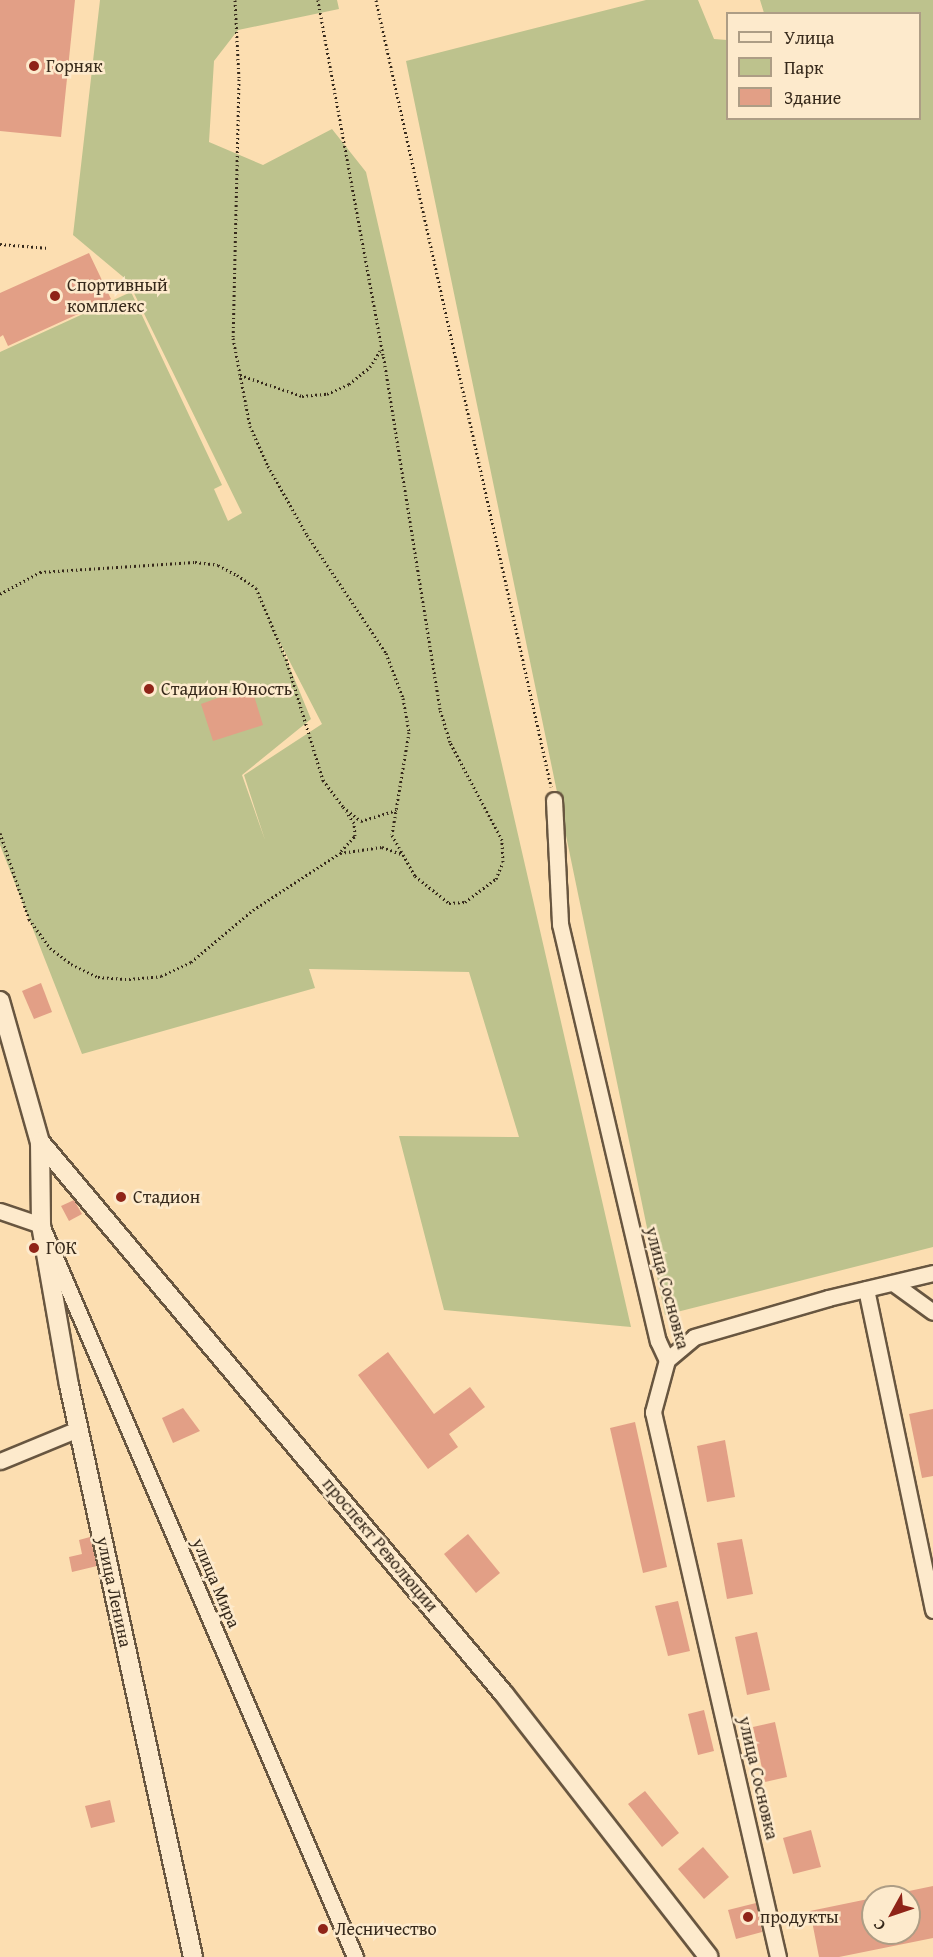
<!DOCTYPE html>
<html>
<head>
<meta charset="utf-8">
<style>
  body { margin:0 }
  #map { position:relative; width:933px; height:1957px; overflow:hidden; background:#fcdeb1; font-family:"Gentium Book Plus",serif }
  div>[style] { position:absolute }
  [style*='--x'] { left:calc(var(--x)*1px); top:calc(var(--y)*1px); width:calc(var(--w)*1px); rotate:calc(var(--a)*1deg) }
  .green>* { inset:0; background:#bdc28d }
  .building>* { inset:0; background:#e29f86 }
  .path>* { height:3px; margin-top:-1.5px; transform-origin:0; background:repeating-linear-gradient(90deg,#36291b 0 1.5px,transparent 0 4.5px) }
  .roads { filter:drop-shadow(2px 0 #685640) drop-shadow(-2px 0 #685640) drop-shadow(0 2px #685640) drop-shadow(0 -2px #685640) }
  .minor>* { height:15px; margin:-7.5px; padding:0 7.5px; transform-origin:7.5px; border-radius:7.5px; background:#fdeacc }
  .tertiary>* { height:18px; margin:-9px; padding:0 9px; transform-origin:9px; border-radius:9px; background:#fdeacc }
  .dots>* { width:16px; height:16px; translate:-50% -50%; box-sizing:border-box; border:3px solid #fdeacc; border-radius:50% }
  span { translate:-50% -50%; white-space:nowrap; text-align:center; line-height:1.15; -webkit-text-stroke:5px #fdeacc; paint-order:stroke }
  .poi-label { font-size:18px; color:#36291b }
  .left { translate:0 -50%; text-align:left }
  .street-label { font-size:18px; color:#36291b }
  .legend { position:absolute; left:726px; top:12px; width:195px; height:108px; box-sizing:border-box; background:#fdeacc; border:2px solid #ad9d85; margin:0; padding:8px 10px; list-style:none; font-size:18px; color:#36291b }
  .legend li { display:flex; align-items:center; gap:12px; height:30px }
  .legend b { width:30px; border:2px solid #ad9d85 }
  .north { position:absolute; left:861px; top:1885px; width:60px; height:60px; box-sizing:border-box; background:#fdeacc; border:2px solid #ad9d85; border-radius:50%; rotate:230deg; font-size:16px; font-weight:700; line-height:24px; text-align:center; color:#36291b }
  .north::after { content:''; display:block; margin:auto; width:21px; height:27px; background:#8f2418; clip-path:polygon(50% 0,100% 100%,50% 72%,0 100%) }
</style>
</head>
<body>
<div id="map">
  <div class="green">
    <i style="clip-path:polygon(evenodd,100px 0,337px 0,339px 9px,238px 30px,214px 61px,209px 142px,263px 165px,332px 129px,366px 172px,631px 1327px,444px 1310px,399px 1136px,519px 1137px,469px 972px,309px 969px,315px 988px,82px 1054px,0 845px,0 352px,131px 292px,222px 485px,214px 489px,228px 521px,242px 513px,128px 281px,73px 235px,100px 0,277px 637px,322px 724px,244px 775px,265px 840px,242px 775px,311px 719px,277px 637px)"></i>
    <i style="clip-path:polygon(646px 0,698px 0,714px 39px,727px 40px,728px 118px,920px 118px,920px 14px,764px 13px,760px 0,933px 0,933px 1247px,665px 1315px,406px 61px)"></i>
  </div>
  <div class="building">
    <i style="clip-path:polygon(0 0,75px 0,61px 137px,0 131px)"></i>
    <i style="clip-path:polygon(89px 253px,111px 299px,8px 346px,3px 335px,0 337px,0 293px)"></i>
    <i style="clip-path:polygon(251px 686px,263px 725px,213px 741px,201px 704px)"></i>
    <i style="clip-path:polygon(41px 983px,52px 1012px,34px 1019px,22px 991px)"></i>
    <i style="clip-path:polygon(74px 1200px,82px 1214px,69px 1221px,61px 1206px)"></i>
    <i style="clip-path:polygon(388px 1352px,434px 1414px,470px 1387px,485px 1407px,449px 1434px,458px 1447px,428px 1469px,358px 1375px)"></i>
    <i style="clip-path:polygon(183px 1408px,200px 1431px,173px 1443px,162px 1418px)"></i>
    <i style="clip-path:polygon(933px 1409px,933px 1476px,922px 1478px,909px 1414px)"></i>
    <i style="clip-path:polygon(635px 1422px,667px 1567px,643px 1573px,610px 1428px)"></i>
    <i style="clip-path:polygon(725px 1440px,735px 1497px,707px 1502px,697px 1446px)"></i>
    <i style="clip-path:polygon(468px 1534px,500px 1573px,476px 1593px,444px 1554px)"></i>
    <i style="clip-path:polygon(90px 1537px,97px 1566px,72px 1572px,69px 1557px,82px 1554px,79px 1540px)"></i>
    <i style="clip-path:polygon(742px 1539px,753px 1594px,727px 1599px,717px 1543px)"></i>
    <i style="clip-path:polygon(678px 1601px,690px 1651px,668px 1656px,655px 1606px)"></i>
    <i style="clip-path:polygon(757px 1632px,770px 1690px,747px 1695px,735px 1637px)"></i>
    <i style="clip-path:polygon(704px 1710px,714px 1751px,698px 1755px,688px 1714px)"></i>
    <i style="clip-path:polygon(775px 1722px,787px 1777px,765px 1782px,753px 1727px)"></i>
    <i style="clip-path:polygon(645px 1791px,679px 1833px,662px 1847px,628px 1804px)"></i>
    <i style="clip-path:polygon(110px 1800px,115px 1822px,91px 1828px,85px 1806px)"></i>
    <i style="clip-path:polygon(811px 1830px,821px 1867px,793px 1874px,783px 1838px)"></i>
    <i style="clip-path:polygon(703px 1847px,729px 1877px,704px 1899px,678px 1869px)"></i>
    <i style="clip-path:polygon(933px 1886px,933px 1938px,839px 1957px,819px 1957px,810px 1911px,873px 1898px,873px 1933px,909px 1933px,909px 1891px)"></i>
    <i style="clip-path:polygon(756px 1903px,762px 1932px,736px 1939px,728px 1910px)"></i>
  </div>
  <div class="path">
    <i style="--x:235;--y:0;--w:79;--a:87.1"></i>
    <i style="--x:239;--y:79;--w:259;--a:91.3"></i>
    <i style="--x:233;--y:338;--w:90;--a:79.1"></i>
    <i style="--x:250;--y:426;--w:44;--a:65.8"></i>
    <i style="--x:268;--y:466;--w:79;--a:60.5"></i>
    <i style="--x:307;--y:535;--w:142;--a:56.2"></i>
    <i style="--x:386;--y:653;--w:48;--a:69.3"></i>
    <i style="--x:403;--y:698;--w:35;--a:80"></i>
    <i style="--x:409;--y:732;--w:104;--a:99.4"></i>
    <i style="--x:392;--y:835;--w:47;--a:60.7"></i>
    <i style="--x:415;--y:876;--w:43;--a:38.5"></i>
    <i style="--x:449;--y:903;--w:16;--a:-4"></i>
    <i style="--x:465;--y:902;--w:39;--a:-37"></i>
    <i style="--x:496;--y:879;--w:18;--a:-68"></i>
    <i style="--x:503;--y:862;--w:22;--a:-93"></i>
    <i style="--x:502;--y:840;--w:111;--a:-118"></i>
    <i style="--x:450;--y:742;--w:34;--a:-107"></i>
    <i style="--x:440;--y:709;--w:359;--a:-99.1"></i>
    <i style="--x:383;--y:355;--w:361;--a:-100.4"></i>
    <i style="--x:376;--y:0;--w:806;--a:77.46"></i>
    <i style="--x:0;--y:244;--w:49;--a:4.7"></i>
    <i style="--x:240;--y:375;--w:65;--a:18.7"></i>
    <i style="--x:302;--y:396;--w:25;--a:-5"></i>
    <i style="--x:327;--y:394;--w:24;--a:-24"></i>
    <i style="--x:349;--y:384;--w:27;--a:-39"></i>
    <i style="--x:370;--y:367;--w:19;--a:-58"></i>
    <i style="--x:0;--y:594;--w:46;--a:-28.8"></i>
    <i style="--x:40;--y:572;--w:155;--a:-3.7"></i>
    <i style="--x:195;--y:562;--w:23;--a:7"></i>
    <i style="--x:218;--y:565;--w:21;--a:28"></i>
    <i style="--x:237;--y:575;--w:23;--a:34"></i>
    <i style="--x:256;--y:588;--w:77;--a:67.1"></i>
    <i style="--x:286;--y:659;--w:127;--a:73"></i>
    <i style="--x:323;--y:780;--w:34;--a:53"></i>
    <i style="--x:343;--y:807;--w:23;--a:38"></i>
    <i style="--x:361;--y:821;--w:37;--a:-17"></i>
    <i style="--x:0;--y:833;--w:91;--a:71.4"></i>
    <i style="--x:29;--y:919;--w:36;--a:54"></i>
    <i style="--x:50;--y:948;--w:26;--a:37"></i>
    <i style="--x:71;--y:964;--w:30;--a:26"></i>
    <i style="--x:98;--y:977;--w:31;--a:4"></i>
    <i style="--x:129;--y:979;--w:32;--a:-5"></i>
    <i style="--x:161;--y:976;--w:33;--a:-25"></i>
    <i style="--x:191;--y:962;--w:81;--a:-40"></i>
    <i style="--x:253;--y:910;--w:104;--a:-33.2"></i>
    <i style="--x:340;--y:853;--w:42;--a:-8.1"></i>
    <i style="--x:382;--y:847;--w:20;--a:20"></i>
    <i style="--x:341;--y:851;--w:21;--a:-47"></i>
    <i style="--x:355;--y:836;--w:13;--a:-94"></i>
    <i style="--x:354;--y:823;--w:14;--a:-124"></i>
  </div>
  <div class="roads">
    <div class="minor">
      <i style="--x:554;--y:800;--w:124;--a:87.2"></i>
      <i style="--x:560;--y:924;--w:428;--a:76.8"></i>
      <i style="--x:658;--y:1341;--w:21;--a:65"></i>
      <i style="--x:667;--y:1360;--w:54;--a:105.1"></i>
      <i style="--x:653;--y:1412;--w:559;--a:77.08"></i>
      <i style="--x:0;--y:1211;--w:43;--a:18.9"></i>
      <i style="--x:41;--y:1225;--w:797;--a:66.78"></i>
      <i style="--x:893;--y:1283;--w:49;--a:35.9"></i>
      <i style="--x:866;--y:1289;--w:328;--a:78.2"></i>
      <i style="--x:667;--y:1360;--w:35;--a:-40"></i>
      <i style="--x:694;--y:1337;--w:140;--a:-16.2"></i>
      <i style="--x:828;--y:1298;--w:108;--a:-13.4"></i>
      <i style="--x:0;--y:1461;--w:84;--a:-22.3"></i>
    </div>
    <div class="tertiary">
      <i style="--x:0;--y:1001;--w:147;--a:74.2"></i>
      <i style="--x:40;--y:1142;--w:83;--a:89.3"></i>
      <i style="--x:41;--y:1225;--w:162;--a:80.1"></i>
      <i style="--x:69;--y:1385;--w:585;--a:77.77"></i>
      <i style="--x:40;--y:1142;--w:721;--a:49.95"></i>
      <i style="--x:504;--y:1694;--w:333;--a:52.1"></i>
    </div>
  </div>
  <div class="dots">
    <i style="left:34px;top:66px;background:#8f2418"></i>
    <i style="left:55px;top:296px;background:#8f2418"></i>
    <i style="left:149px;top:689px;background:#8f2418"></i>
    <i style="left:121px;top:1197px;background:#8f2418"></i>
    <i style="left:34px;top:1248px;background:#8f2418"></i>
    <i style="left:748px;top:1917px;background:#8f2418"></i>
    <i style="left:323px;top:1929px;background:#8f2418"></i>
  </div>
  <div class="poi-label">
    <span class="left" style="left:46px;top:66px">Горняк</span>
    <span class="left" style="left:67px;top:296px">Спортивный<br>комплекс</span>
    <span class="left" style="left:161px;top:689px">Стадион Юность</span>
    <span class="left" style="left:133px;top:1197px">Стадион</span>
    <span class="left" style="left:46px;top:1248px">ГОК</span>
    <span class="left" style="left:760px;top:1917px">продукты</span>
    <span class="left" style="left:335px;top:1929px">Лесничество</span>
  </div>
  <div class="street-label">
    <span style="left:667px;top:1288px;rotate:75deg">улица Сосновка</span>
    <span style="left:380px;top:1545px;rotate:50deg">проспект Революции</span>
    <span style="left:216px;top:1583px;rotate:67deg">улица Мира</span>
    <span style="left:114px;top:1592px;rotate:78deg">улица Ленина</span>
    <span style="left:758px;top:1778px;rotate:77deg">улица Сосновка</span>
  </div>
  <ul class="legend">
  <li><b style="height:8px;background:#fdeacc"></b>Улица</li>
  <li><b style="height:16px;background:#bdc28d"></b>Парк</li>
  <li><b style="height:16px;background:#e29f86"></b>Здание</li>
  </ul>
  <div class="north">С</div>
</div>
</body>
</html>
